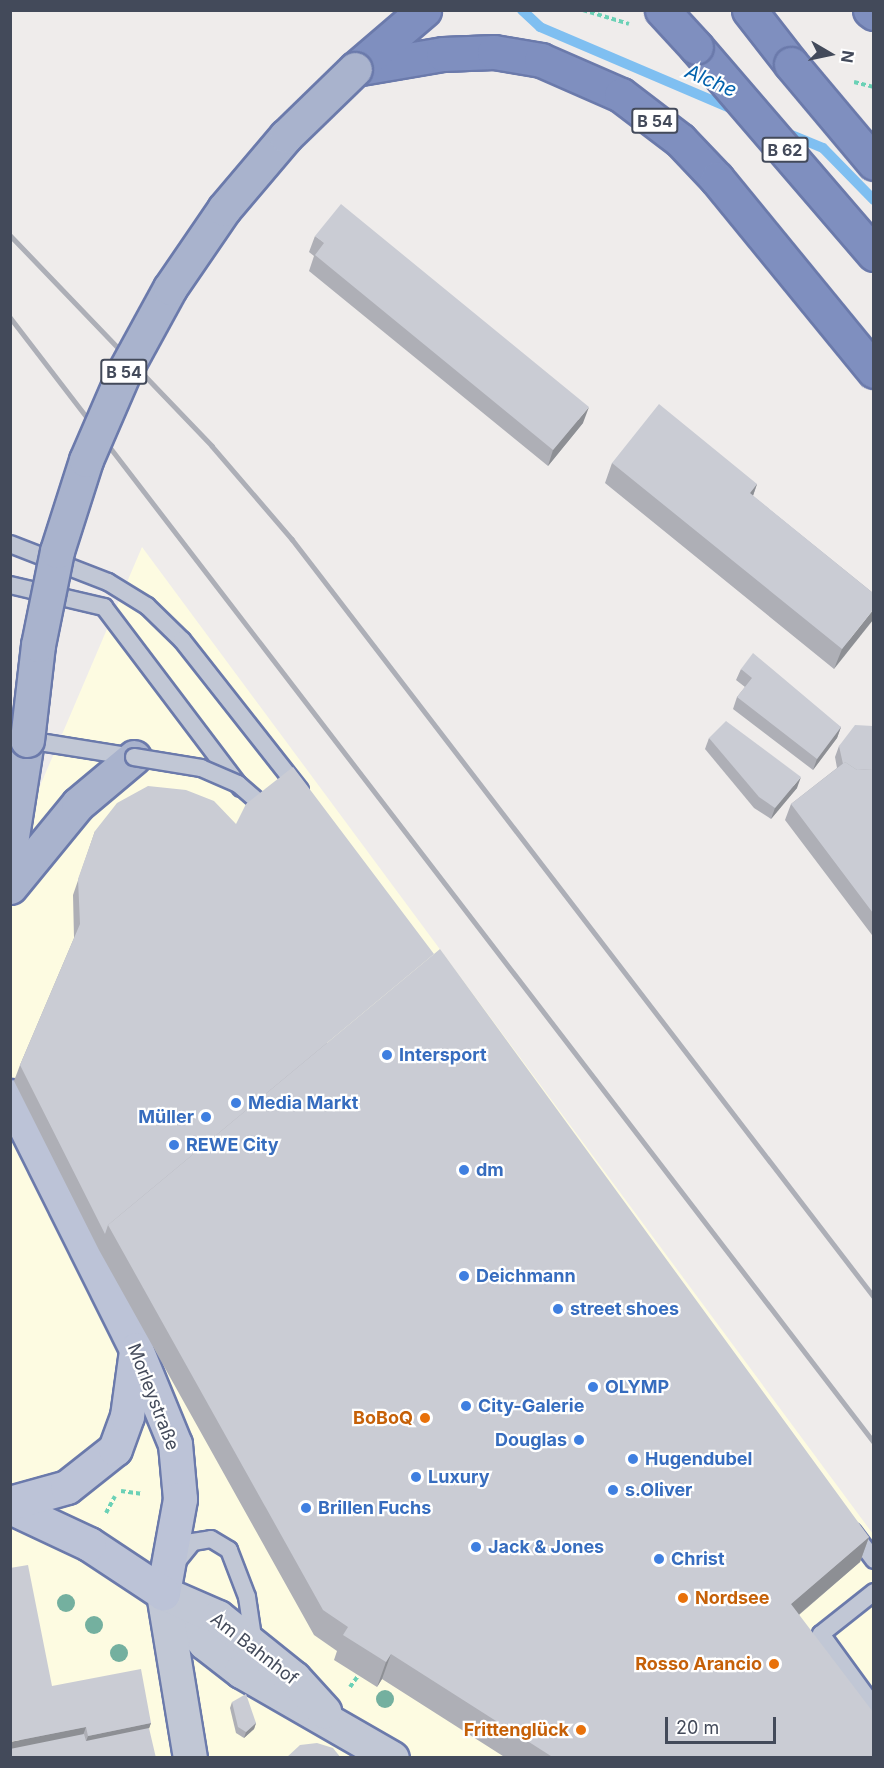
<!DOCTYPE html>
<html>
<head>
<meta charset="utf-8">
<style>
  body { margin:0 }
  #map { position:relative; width:884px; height:1768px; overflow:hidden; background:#efeceb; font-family:Inter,sans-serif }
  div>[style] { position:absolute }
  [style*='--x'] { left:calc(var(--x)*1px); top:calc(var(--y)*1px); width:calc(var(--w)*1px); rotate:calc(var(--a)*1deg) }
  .commercial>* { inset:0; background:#fdfbe1 }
  .stream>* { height:10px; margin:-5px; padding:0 5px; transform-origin:5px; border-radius:5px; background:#7fbff1 }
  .path>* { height:4px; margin-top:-2px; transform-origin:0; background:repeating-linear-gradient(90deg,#6bd1b6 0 4.5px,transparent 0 7.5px) }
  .roads { filter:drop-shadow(2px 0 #6b7aab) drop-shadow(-2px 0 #6b7aab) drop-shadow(0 2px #6b7aab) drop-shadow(0 -2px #6b7aab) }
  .lane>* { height:16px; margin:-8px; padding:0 8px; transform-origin:8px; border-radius:8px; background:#c1c7d5 }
  .street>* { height:33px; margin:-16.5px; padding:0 16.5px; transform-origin:16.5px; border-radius:16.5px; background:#c1c7d5 }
  .secondary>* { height:33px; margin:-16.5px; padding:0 16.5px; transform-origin:16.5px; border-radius:16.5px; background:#bcc3d7 }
  .primary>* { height:33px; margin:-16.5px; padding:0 16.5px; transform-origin:16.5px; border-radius:16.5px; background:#a9b3cd }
  .highway>* { height:33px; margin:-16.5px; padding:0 16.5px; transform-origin:16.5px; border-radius:16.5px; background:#7f8fbf }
  .rail>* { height:4.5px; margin:-2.25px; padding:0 2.25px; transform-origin:2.25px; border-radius:2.25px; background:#adafb7 }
  .bridges { filter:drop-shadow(2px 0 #6b7aab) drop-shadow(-2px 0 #6b7aab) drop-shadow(0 2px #6b7aab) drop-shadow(0 -2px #6b7aab) }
  .lane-bridge>* { height:16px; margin:-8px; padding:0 8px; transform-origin:8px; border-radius:8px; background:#c1c7d5 }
  .primary-bridge>* { height:33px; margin:-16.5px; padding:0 16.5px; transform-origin:16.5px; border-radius:16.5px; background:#a9b3cd }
  .highway-bridge>* { height:33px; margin:-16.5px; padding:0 16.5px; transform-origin:16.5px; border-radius:16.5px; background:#7f8fbf }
  .trees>* { width:18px; height:18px; margin:-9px; border-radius:50%; background:#74b09f }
  .wall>* { inset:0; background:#aeafb6 }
  .shaded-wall>* { inset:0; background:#8d8f94 }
  .building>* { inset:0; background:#caccd4 }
  .dots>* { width:16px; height:16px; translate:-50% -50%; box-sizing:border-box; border:3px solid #fff; border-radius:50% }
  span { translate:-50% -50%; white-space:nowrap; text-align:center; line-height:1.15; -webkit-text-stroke:4.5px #fff; paint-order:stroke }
  .shield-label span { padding:2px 4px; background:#fff; border:2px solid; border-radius:4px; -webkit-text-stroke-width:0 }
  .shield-label { font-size:16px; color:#434a5a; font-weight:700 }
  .shop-label { font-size:18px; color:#366cbe; font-weight:700 }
  .left { translate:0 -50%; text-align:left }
  .right { translate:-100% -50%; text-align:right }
  .street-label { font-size:18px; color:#434a5a }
  .food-label { font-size:18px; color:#c56008; font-weight:700 }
  .water-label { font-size:20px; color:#0362ad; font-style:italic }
  .frame { position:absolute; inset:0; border:12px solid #434a5a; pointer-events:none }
  .north { position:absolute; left:800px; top:24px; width:60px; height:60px; -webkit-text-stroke:4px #fff; paint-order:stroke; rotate:99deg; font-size:16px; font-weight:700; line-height:24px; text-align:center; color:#434a5a }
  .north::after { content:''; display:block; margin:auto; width:21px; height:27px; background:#434a5a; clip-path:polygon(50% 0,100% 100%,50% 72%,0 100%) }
  .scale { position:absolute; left:665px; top:1717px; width:111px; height:27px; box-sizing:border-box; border:3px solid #434a5a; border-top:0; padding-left:8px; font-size:18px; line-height:21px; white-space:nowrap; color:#434a5a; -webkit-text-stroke:4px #fff; paint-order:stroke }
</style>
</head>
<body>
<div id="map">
  <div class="commercial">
    <i style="clip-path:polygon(142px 547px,873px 1534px,873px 1757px,11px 1758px,11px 854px)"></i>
  </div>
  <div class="stream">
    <i style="--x:522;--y:10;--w:25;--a:43"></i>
    <i style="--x:540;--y:27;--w:214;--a:23.1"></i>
    <i style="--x:782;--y:131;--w:44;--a:22.5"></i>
    <i style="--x:823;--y:148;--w:73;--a:45.6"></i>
  </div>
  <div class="path">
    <i style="--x:583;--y:10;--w:48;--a:16.9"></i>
    <i style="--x:854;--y:82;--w:21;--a:14"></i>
    <i style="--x:121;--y:1491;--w:22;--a:8"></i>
    <i style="--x:106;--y:1513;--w:19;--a:-62"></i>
    <i style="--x:350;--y:1687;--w:14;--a:-54"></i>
  </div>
  <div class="roads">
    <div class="lane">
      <i style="--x:10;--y:544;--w:105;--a:21.2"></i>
      <i style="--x:108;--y:582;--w:46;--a:31.6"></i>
      <i style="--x:147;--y:606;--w:49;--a:44.2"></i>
      <i style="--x:182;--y:640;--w:191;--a:51.8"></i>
      <i style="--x:10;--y:585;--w:97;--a:13.2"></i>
      <i style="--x:104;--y:607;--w:227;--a:52.9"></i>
      <i style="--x:27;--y:740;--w:107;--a:9.1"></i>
      <i style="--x:853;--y:1532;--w:35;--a:53"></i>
      <i style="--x:175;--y:1564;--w:28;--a:-51"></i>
      <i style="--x:193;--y:1542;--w:18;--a:-9"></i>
      <i style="--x:211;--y:1539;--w:21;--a:31"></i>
      <i style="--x:229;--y:1550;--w:50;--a:69"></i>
      <i style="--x:247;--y:1597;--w:48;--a:81.5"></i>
      <i style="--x:874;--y:1592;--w:68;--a:141.6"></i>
      <i style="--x:821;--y:1634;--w:90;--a:54"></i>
    </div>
    <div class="street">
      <i style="--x:163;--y:1593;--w:65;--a:50"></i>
      <i style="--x:205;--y:1643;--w:46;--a:37.9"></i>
      <i style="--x:241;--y:1671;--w:174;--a:29.9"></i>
      <i style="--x:163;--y:1593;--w:167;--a:80.7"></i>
      <i style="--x:170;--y:1596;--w:52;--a:23.6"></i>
      <i style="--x:218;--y:1617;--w:97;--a:38.8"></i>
      <i style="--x:294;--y:1678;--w:45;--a:47.7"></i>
    </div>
    <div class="secondary">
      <i style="--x:10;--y:1096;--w:283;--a:63.5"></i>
      <i style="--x:136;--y:1349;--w:103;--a:67.7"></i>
      <i style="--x:175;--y:1444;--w:55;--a:84.8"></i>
      <i style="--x:180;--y:1499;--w:96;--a:100.3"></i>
      <i style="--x:163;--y:1593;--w:89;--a:-146.5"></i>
      <i style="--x:89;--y:1544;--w:87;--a:-154.9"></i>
      <i style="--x:10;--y:1503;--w:59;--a:-15.7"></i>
      <i style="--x:67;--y:1487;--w:61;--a:-38.4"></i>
      <i style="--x:115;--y:1449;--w:35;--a:-70"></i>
      <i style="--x:127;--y:1416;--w:67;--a:-82.2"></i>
    </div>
    <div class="primary">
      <i style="--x:10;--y:849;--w:110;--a:-81.1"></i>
      <i style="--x:10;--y:887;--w:107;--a:-50.7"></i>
      <i style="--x:78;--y:804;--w:73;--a:-40"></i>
    </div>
    <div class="highway">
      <i style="--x:749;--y:10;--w:68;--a:52.1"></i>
      <i style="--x:870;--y:10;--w:5;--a:37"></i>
      <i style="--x:696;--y:47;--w:273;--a:49.3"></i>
      <i style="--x:355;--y:69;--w:89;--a:-9.7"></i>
      <i style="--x:443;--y:54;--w:51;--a:-2.2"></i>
      <i style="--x:494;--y:52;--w:48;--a:9.7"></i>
      <i style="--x:541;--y:60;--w:87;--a:23.6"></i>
      <i style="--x:621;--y:95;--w:74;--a:37.3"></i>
      <i style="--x:680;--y:140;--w:54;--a:46.5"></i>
      <i style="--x:717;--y:179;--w:248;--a:50.7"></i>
      <i style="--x:355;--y:69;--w:91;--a:-40.5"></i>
    </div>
  </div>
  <div class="rail">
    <i style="--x:10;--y:235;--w:292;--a:46.2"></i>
    <i style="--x:212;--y:446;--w:123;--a:49.3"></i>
    <i style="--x:292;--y:539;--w:956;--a:52.48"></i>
    <i style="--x:10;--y:317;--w:1418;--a:52.48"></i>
  </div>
  <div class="bridges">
    <div class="lane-bridge">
      <i style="--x:134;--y:757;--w:68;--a:9.3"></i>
      <i style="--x:201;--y:768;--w:40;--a:23.4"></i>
      <i style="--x:238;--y:784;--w:32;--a:41"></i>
    </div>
    <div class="primary-bridge">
      <i style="--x:27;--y:740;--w:96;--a:-83.4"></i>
      <i style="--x:38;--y:645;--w:96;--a:-78.6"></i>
      <i style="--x:57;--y:551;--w:96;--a:-72.3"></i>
      <i style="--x:86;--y:460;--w:96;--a:-66.6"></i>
      <i style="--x:124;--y:372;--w:96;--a:-61.3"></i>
      <i style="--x:170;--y:288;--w:96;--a:-55.6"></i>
      <i style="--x:224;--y:209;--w:96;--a:-49.7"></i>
      <i style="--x:286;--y:136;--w:96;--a:-44.2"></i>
    </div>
    <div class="highway-bridge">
      <i style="--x:662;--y:10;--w:50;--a:47.4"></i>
      <i style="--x:791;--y:64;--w:129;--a:50"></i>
    </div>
  </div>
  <div class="trees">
    <i style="left:66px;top:1603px"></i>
    <i style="left:94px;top:1625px"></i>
    <i style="left:119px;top:1653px"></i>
    <i style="left:385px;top:1699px"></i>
  </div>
  <div class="wall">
    <i style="clip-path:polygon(315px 236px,583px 423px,548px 466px,309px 271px,314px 256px,309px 252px)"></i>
    <i style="clip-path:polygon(612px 463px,757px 484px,753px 496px,873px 593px,834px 669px,605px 483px)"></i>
    <i style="clip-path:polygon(741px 669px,841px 727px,837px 738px,813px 770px,733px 709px,737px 697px,745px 687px,736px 680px)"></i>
    <i style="clip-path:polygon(873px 726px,873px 935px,872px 935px,785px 820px,791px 804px,837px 768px,835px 757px,839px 746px)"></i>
    <i style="clip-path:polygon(709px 738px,797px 788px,771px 819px,754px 808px,705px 749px)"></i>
    <i style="clip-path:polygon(95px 831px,869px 1537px,860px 1562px,799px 1615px,873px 1758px,506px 1758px,382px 1679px,377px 1687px,334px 1660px,337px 1651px,314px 1635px,99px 1250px,14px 1081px,20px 1065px,74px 938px,73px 895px)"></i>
    <i style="clip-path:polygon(52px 1686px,151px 1723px,149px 1728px,10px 1758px)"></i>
    <i style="clip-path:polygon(232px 1702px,256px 1723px,254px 1729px,244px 1738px,236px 1733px,230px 1708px)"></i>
  </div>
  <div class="shaded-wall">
    <i style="clip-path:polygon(589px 407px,583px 423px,548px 466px,553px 450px)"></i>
    <i style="clip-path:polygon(757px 484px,750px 504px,750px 493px)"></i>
    <i style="clip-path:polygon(873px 610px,873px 620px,834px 669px,842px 649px)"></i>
    <i style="clip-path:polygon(841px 727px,837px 738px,813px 770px,817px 759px)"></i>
    <i style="clip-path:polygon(801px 777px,797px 788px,771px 819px,775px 808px)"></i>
    <i style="clip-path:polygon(869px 1537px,860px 1562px,782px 1629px,791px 1604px)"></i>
    <i style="clip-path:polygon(391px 1654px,382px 1679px,377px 1687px,386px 1662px)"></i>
    <i style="clip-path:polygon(151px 1723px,142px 1748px,80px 1758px,88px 1736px)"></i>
    <i style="clip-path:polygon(256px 1723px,254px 1729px,244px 1738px,246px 1732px)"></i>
    <i style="clip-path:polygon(86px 1727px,77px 1752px,10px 1758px,10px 1742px)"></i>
  </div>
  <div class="building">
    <i style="clip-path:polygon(341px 204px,589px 407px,553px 450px,315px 255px,324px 243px,315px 236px)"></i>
    <i style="clip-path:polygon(659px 404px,757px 484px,750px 493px,873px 593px,873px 610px,842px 649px,612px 463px)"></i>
    <i style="clip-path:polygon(753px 653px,841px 727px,817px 759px,737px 697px,752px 678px,741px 669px)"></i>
    <i style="clip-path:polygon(726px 721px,801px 777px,775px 808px,759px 797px,709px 738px)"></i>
    <i style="clip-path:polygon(855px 725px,873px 726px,873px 769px,857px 770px,845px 762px,843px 764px,839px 746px)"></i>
    <i style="clip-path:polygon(845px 762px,857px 770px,873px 769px,873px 913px,791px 804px)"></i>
    <i style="clip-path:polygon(293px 767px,434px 954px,108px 1225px,105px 1234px,20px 1065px,80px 924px,78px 879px,95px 831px,117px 803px,148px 786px,186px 790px,214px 801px,236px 824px,246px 804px)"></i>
    <i style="clip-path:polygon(440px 949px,869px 1537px,791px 1604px,873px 1712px,873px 1758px,554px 1758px,391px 1654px,386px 1662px,343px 1635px,348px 1627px,323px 1610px,108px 1225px)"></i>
    <i style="clip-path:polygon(28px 1565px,52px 1686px,141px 1669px,151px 1723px,88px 1736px,86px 1727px,10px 1742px,10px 1568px)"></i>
    <i style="clip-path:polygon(246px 1694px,256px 1723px,246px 1732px,238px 1727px,232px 1702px)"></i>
    <i style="clip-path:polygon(149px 1728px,156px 1758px,10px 1758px,10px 1749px,84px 1734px,86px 1741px)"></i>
    <i style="clip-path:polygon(317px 1743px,333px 1748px,341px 1758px,286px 1758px,300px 1745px)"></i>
  </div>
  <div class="dots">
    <i style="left:387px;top:1055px;background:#3f7fe0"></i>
    <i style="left:236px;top:1103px;background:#3f7fe0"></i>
    <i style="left:206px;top:1117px;background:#3f7fe0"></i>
    <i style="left:174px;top:1145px;background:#3f7fe0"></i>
    <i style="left:464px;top:1170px;background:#3f7fe0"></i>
    <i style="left:464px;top:1276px;background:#3f7fe0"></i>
    <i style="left:558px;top:1309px;background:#3f7fe0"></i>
    <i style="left:593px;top:1387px;background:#3f7fe0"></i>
    <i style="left:466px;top:1406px;background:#3f7fe0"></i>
    <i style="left:425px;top:1418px;background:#e8710a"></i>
    <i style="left:579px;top:1440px;background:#3f7fe0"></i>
    <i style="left:633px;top:1459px;background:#3f7fe0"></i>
    <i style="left:416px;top:1477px;background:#3f7fe0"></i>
    <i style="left:613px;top:1490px;background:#3f7fe0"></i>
    <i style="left:306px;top:1508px;background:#3f7fe0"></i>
    <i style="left:476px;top:1547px;background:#3f7fe0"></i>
    <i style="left:659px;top:1559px;background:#3f7fe0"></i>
    <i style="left:683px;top:1598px;background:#e8710a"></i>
    <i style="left:774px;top:1664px;background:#e8710a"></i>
    <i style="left:581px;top:1730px;background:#e8710a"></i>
  </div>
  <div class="shield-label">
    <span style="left:655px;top:121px">B 54</span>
    <span style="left:785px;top:150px">B 62</span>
    <span style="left:124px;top:372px">B 54</span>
  </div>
  <div class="shop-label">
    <span class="left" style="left:399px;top:1055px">Intersport</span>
    <span class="left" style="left:248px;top:1103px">Media Markt</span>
    <span class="right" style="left:194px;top:1117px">Müller</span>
    <span class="left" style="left:186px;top:1145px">REWE City</span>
    <span class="left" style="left:476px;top:1170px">dm</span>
    <span class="left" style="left:476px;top:1276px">Deichmann</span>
    <span class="left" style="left:570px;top:1309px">street shoes</span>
    <span class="left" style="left:605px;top:1387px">OLYMP</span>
    <span class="left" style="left:478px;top:1406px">City-Galerie</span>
    <span class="right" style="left:567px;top:1440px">Douglas</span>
    <span class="left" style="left:645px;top:1459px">Hugendubel</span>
    <span class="left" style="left:428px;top:1477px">Luxury</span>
    <span class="left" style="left:625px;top:1490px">s.Oliver</span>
    <span class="left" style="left:318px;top:1508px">Brillen Fuchs</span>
    <span class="left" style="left:488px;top:1547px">Jack &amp; Jones</span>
    <span class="left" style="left:671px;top:1559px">Christ</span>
  </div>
  <div class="street-label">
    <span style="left:153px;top:1397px;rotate:69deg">Morleystraße</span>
    <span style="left:254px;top:1649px;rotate:38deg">Am Bahnhof</span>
  </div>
  <div class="food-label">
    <span class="right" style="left:413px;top:1418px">BoBoQ</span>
    <span class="left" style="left:695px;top:1598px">Nordsee</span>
    <span class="right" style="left:762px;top:1664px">Rosso Arancio</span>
    <span class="right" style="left:569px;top:1730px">Frittenglück</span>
  </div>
  <div class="water-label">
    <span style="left:711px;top:81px;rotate:23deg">Alche</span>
  </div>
  <div class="frame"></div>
  <div class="north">N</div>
  <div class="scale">20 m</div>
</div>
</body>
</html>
